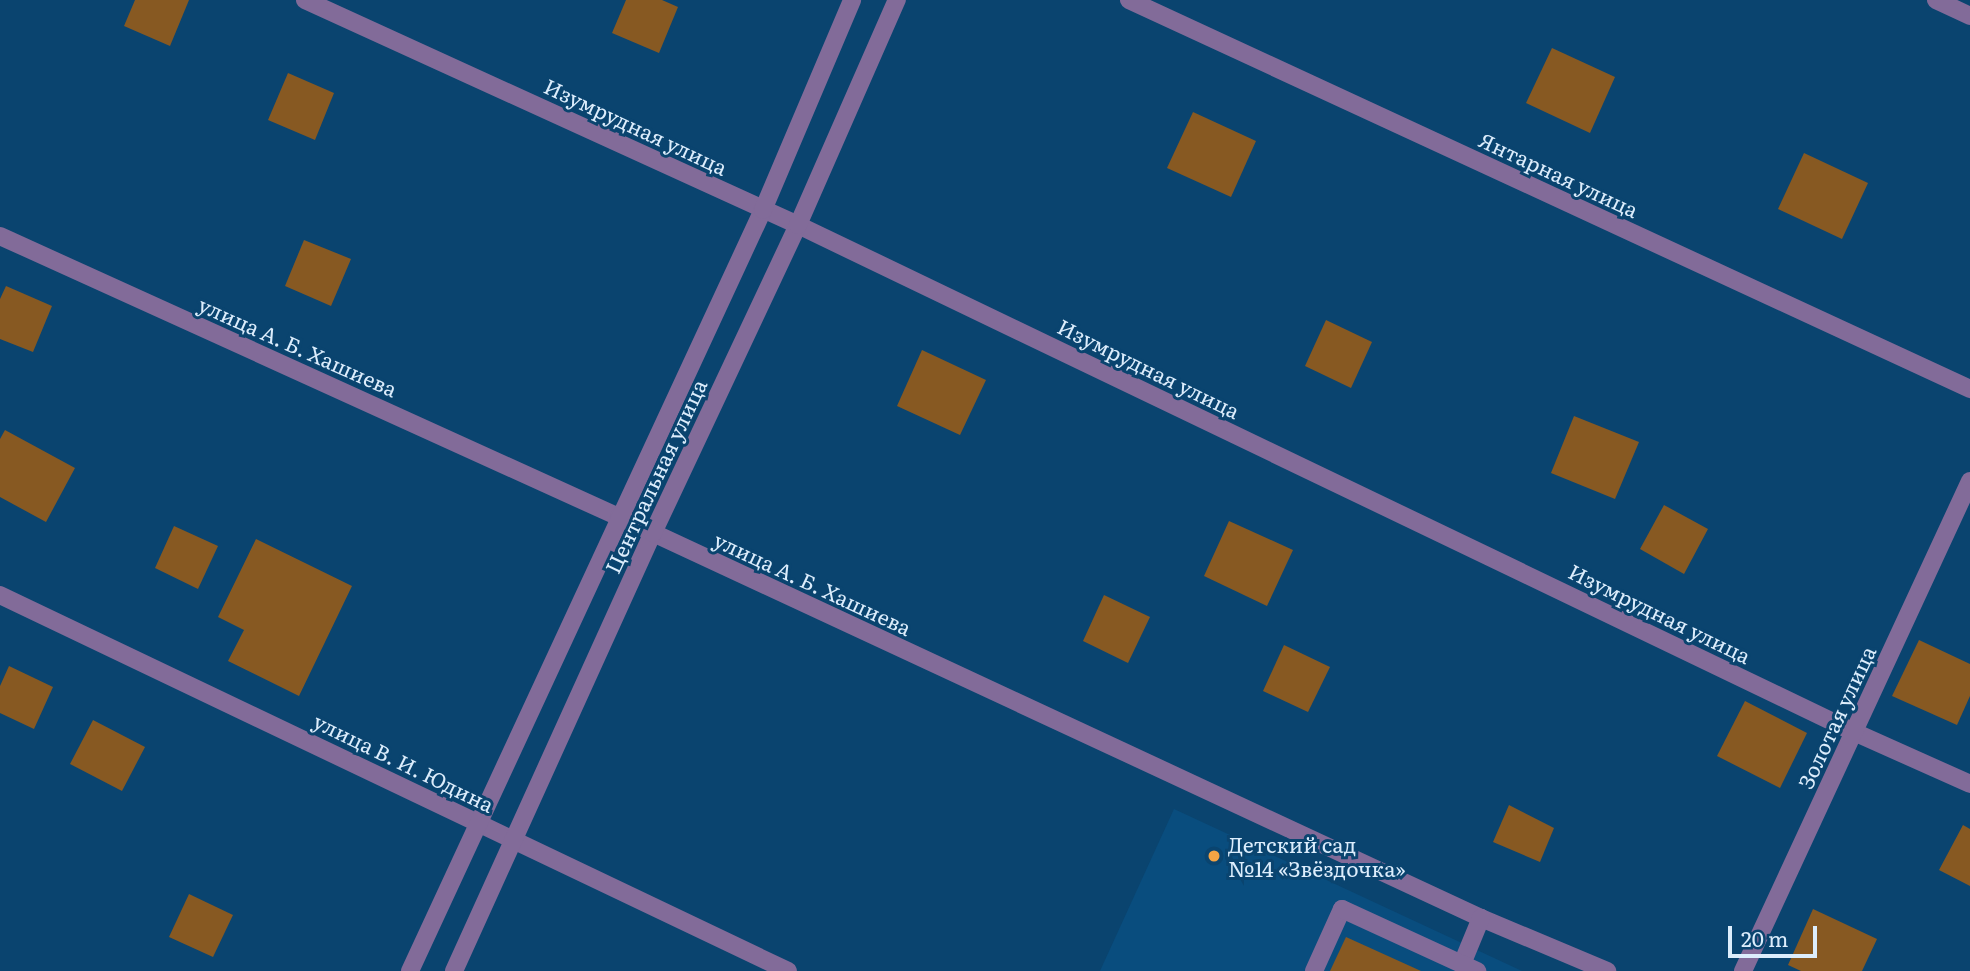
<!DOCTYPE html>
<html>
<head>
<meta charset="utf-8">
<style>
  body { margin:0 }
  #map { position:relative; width:1970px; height:971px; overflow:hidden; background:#0a446f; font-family:Literata,serif }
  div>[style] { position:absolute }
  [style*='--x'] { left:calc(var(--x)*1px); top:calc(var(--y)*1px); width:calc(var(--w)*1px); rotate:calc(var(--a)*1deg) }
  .built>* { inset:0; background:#094d7e }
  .building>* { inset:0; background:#875922 }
  .minor>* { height:18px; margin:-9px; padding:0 9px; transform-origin:9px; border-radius:9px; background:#826b99 }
  .dots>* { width:19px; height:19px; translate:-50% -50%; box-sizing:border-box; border:4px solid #0a446f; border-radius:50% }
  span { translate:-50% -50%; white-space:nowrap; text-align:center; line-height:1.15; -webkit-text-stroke:6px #0a446f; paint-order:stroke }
  .street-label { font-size:21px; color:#dcedfc }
  .poi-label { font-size:21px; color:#dcedfc }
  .left { translate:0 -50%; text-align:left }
  .scale { position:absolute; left:1728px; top:926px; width:89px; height:32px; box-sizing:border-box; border:4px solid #dcedfc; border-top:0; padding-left:9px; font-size:21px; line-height:24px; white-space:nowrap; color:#dcedfc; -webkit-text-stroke:5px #0a446f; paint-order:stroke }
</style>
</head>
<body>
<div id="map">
  <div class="built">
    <i style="clip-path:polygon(1174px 809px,1522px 971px,1100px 971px)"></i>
  </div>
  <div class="building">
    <i style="clip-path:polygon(135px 0,189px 0,170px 46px,124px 26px)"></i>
    <i style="clip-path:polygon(626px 0,662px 0,678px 7px,659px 53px,612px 33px)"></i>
    <i style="clip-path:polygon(1552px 48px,1615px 77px,1590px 133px,1526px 103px)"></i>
    <i style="clip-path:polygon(288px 73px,334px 93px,315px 140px,268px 120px)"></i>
    <i style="clip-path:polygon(1193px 112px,1256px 141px,1231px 197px,1167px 168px)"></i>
    <i style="clip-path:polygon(1804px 153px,1868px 183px,1842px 239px,1778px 209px)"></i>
    <i style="clip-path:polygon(304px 240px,351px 259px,331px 306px,285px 286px)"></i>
    <i style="clip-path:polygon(6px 286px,52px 306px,33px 352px,0 339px,0 299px)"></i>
    <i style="clip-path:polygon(1326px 320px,1372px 342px,1351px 388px,1305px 366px)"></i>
    <i style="clip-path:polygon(922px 350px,986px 380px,960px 435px,897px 406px)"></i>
    <i style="clip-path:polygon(1574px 416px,1639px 442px,1615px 499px,1551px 473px)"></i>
    <i style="clip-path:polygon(5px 430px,75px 468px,46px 522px,0 497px,0 439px)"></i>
    <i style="clip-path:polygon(1664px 505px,1708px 529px,1684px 574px,1640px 549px)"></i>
    <i style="clip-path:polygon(1229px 521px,1293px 550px,1267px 606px,1204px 576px)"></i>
    <i style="clip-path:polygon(174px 526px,218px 546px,198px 589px,155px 568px)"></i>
    <i style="clip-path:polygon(256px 539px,352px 586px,299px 696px,228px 661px,244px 630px,218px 617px)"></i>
    <i style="clip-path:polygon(1104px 595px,1150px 617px,1128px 663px,1083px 641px)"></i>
    <i style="clip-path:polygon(1919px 640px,1970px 664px,1970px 696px,1957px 725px,1892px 696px)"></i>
    <i style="clip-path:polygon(1284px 645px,1330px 667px,1308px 712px,1263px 691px)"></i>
    <i style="clip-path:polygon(9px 666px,53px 687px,34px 729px,0 713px,0 686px)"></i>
    <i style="clip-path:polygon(1745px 701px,1807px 733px,1780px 788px,1717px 756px)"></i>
    <i style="clip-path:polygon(93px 720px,145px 747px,122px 791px,70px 764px)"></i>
    <i style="clip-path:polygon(1509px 805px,1554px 828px,1540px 862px,1493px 842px)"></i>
    <i style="clip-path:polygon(1963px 825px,1970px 829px,1970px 886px,1939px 870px)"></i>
    <i style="clip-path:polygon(189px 894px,233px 915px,213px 957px,169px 937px)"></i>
    <i style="clip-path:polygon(1813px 909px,1877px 939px,1862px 971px,1801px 971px,1788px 965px)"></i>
    <i style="clip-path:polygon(1346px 937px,1421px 971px,1330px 971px)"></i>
  </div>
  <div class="minor">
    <i style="--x:305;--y:0;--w:542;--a:24.53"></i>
    <i style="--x:798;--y:225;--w:1171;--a:25.65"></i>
    <i style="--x:1854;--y:732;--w:127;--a:24.1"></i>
    <i style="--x:1129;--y:0;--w:927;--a:24.82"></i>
    <i style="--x:1936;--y:0;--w:38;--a:25"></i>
    <i style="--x:0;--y:236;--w:680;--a:24.42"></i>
    <i style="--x:619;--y:517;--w:951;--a:24.95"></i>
    <i style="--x:1481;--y:918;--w:137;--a:22.8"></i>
    <i style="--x:0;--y:595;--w:873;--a:25.51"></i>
    <i style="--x:1462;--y:964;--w:50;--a:-67.6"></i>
    <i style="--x:410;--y:971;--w:839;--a:-65.12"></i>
    <i style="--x:763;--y:210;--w:228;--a:-67"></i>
    <i style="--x:454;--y:971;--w:481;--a:-65.6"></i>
    <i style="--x:653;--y:533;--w:340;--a:-64.8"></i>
    <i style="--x:798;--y:225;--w:246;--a:-66.3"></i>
    <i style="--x:1314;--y:971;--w:68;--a:-65.7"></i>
    <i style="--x:1342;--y:909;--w:149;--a:24.7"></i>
    <i style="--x:1743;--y:971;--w:540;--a:-65.14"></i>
  </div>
  <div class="dots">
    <i style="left:1214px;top:856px;background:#f4a444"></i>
  </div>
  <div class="street-label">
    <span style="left:636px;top:126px;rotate:25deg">Изумрудная улица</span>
    <span style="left:1559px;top:174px;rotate:25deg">Янтарная улица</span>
    <span style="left:298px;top:346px;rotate:24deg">улица А. Б. Хашиева</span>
    <span style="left:1149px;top:368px;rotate:26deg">Изумрудная улица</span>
    <span style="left:655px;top:476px;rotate:-65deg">Центральная улица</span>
    <span style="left:813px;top:583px;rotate:25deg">улица А. Б. Хашиева</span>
    <span style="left:1660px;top:613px;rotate:26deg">Изумрудная улица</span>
    <span style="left:1836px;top:717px;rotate:-65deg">Золотая улица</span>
    <span style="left:404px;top:762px;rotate:26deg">улица В. И. Юдина</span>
  </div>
  <div class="poi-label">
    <span class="left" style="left:1228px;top:856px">Детский сад<br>№14 «Звёздочка»</span>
  </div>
  <div class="scale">20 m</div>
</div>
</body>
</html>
